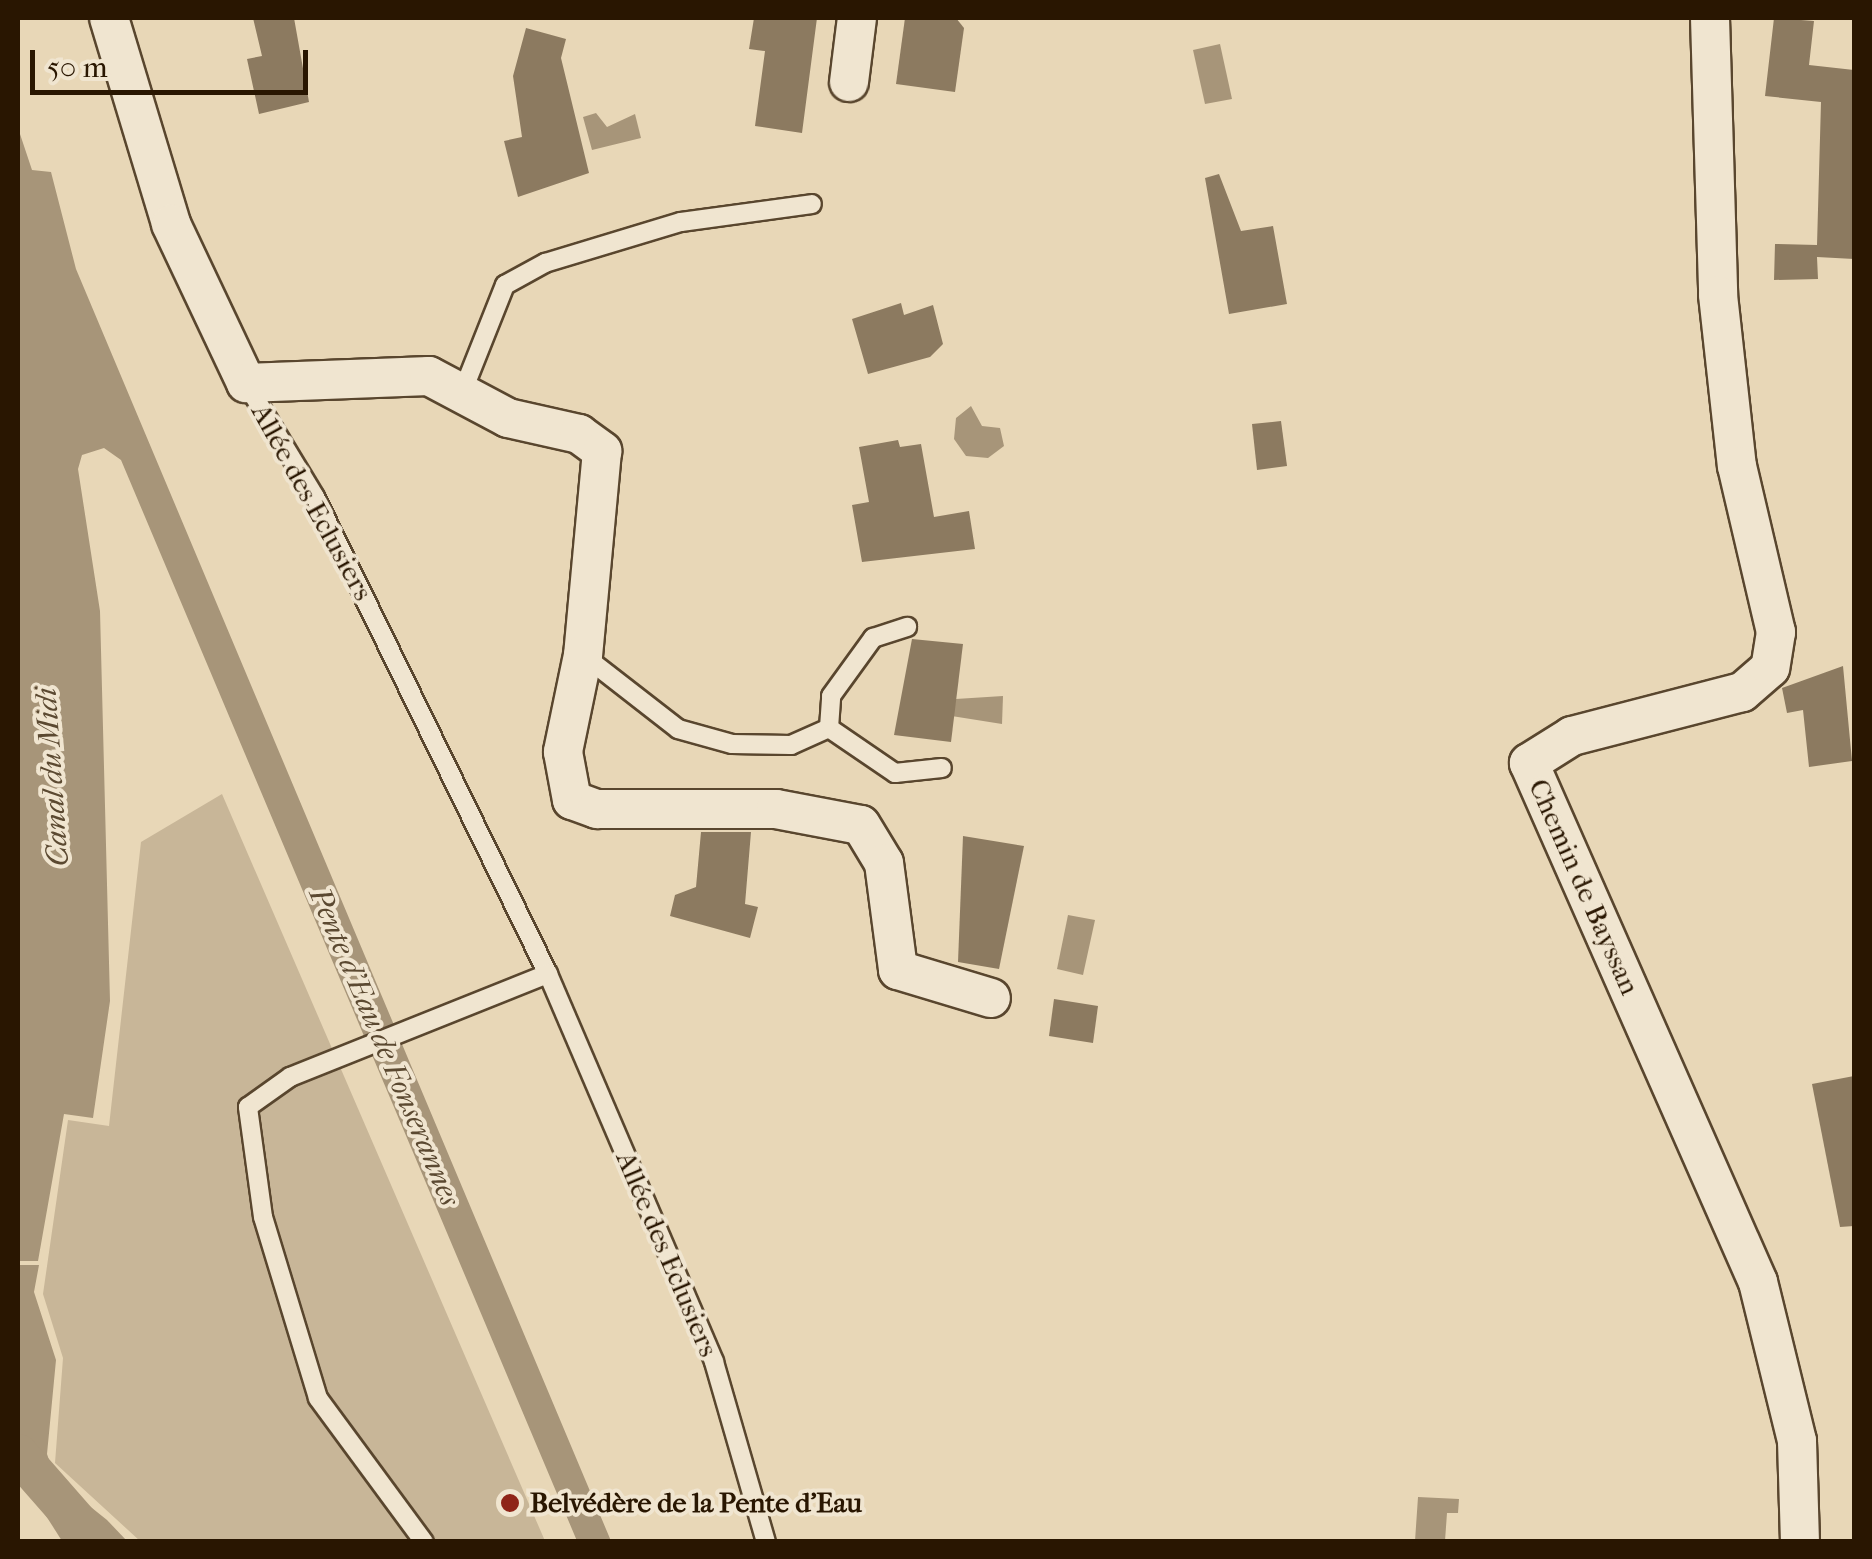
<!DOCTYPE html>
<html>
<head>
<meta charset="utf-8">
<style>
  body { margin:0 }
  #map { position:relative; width:1872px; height:1559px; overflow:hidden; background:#e8d7b7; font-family:"IM FELL French Canon",serif }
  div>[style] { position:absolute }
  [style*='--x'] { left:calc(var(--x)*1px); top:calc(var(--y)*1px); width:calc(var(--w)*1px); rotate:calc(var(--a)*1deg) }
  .green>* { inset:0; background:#c8b698 }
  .water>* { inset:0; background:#a79579 }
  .canal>* { height:40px; margin:-20px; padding:0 20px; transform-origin:20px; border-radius:20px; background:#a79579 }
  .building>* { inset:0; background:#8c7a60 }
  .roads { filter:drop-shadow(2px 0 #59462e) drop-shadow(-2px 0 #59462e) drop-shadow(0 2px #59462e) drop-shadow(0 -2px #59462e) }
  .service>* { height:18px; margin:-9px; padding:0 9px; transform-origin:9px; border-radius:9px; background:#f0e5d0 }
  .minor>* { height:38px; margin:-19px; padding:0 19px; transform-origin:19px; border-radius:19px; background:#f0e5d0 }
  .dots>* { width:28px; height:28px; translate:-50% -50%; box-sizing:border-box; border:5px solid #f0e5d0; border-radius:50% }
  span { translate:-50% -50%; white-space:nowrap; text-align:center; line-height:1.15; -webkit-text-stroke:8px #f0e5d0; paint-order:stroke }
  .street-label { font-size:28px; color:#291601 }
  .poi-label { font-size:28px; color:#291601; font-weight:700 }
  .left { translate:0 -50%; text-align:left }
  .water-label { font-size:30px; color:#5b4931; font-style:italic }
  .frame { position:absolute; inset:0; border:20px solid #291601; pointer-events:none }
  .scale { position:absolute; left:30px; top:50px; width:278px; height:45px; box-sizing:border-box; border:5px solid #291601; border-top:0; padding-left:12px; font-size:30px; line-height:35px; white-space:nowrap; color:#291601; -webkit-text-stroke:8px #f0e5d0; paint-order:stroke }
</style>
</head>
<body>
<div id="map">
  <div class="green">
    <i style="clip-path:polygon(222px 794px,545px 1541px,140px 1541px,55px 1463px,63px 1358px,43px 1294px,68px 1120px,109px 1126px,141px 842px)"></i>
  </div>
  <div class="water">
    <i style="clip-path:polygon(1220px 44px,1232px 99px,1205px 104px,1193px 50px)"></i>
    <i style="clip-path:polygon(596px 113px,607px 127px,635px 114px,641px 138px,592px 150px,583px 117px)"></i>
    <i style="clip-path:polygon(18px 128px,32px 170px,51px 172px,76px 269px,611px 1541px,577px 1541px,121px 460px,104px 448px,82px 455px,78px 469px,100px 611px,110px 1001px,93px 1118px,64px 1114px,38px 1261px,18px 1261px)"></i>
    <i style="clip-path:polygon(971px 406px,982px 426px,1000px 428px,1004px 446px,988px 458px,966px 456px,954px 439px,956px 418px)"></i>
    <i style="clip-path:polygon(1003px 696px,1002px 724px,939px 714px,940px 700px)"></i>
    <i style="clip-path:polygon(1068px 915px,1095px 920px,1083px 975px,1057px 969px)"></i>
    <i style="clip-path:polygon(18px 1265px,39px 1265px,34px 1292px,56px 1360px,47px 1454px,55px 1478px,35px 1498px,18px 1484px)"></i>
    <i style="clip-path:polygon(57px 1480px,107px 1520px,127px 1541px,62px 1541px,36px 1500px)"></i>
    <i style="clip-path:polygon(1418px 1497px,1459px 1499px,1458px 1513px,1447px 1513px,1445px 1541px,1415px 1541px)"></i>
  </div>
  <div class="canal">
    <i style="--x:18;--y:1454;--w:117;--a:48.8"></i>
  </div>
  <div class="building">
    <i style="clip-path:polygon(253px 18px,294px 18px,309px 102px,259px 114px,247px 59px,262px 56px)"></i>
    <i style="clip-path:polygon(754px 18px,817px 18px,802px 133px,755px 126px,765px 51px,749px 49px)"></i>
    <i style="clip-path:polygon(905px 18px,956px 18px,964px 28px,955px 92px,896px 84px)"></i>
    <i style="clip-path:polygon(1774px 18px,1814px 21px,1809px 65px,1854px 70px,1854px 259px,1817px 257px,1818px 279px,1774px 280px,1775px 244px,1817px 245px,1821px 102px,1765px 96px)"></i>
    <i style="clip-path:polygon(526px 28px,566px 39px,561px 58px,589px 173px,518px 197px,504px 141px,522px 137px,513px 76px)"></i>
    <i style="clip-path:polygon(1219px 174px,1241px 231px,1273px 226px,1287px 304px,1229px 314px,1205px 178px)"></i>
    <i style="clip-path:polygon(901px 303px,904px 315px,933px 305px,943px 344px,930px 357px,868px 374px,852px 319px)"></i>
    <i style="clip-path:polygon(1281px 421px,1287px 466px,1257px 470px,1252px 424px)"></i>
    <i style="clip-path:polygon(898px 440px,900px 447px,921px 444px,934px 517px,969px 511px,975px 549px,862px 562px,852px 505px,869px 502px,859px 447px)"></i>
    <i style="clip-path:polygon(912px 639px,963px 644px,951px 742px,894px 735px)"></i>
    <i style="clip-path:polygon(1843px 666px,1852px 761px,1809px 767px,1803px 710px,1787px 713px,1782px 688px)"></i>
    <i style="clip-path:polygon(701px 832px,751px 832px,745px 904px,758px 907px,750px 938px,670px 916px,675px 895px,696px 887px)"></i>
    <i style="clip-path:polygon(963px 836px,1024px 846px,999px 969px,958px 962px)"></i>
    <i style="clip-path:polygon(1054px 999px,1098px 1006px,1093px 1043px,1049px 1036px)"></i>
    <i style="clip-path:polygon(1854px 1076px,1854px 1226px,1840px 1227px,1812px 1084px)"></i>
  </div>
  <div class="roads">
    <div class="service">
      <i style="--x:246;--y:383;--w:133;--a:58.8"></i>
      <i style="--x:315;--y:497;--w:531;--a:63.97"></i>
      <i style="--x:548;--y:974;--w:422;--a:66.8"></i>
      <i style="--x:714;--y:1362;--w:187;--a:73.9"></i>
      <i style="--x:464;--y:388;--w:111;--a:-68.3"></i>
      <i style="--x:505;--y:285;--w:46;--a:-28.8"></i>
      <i style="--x:545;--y:263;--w:142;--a:-16.8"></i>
      <i style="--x:681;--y:222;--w:132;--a:-7.8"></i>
      <i style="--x:583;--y:655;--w:120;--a:37.9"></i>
      <i style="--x:678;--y:729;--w:56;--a:15.5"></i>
      <i style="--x:732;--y:744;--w:59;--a:1"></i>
      <i style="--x:791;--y:745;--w:42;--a:-24.1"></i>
      <i style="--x:829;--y:728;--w:32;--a:-86"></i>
      <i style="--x:831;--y:696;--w:72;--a:-54.1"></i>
      <i style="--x:873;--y:638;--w:36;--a:-18"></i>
      <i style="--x:829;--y:728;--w:80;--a:34.3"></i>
      <i style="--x:895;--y:773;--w:47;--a:-6.1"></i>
      <i style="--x:424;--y:1542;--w:179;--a:-126.4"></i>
      <i style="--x:318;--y:1398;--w:189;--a:-106.9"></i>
      <i style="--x:263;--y:1217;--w:111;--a:-97.8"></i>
      <i style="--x:248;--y:1107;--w:52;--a:-35.5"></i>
      <i style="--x:290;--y:1077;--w:278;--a:-21.8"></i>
    </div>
    <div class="minor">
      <i style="--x:109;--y:18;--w:215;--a:73.2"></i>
      <i style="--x:171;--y:224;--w:176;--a:64.7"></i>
      <i style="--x:246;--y:383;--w:183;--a:-2.2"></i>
      <i style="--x:429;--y:376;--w:89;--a:28"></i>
      <i style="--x:508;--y:418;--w:73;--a:12.7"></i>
      <i style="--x:579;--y:434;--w:29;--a:36"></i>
      <i style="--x:602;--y:451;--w:205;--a:95.3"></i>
      <i style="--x:583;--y:655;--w:99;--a:101.7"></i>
      <i style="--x:563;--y:752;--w:49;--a:79.4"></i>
      <i style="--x:572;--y:800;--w:27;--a:20"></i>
      <i style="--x:597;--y:809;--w:179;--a:0"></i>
      <i style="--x:776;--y:809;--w:86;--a:10.7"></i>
      <i style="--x:861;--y:825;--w:44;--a:58.8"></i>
      <i style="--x:884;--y:863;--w:108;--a:82.5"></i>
      <i style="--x:898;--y:970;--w:97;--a:16.8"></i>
      <i style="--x:1710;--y:18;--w:277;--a:88.3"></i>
      <i style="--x:1718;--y:295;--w:172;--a:83.7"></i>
      <i style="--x:1737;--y:466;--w:171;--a:76.8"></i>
      <i style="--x:1776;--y:632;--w:36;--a:99"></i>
      <i style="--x:1770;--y:668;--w:37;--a:139"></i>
      <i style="--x:1742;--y:692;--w:176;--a:165.5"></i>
      <i style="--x:1572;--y:736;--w:51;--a:147.9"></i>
      <i style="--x:1529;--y:763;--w:567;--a:66.19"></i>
      <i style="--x:1758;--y:1282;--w:164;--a:76.2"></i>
      <i style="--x:1797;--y:1441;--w:101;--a:88.3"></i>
      <i style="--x:849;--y:82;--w:64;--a:-82.9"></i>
    </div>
  </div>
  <div class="dots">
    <i style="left:510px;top:1503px;background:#8f2418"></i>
  </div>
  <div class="street-label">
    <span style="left:312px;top:502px;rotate:61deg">Allée des Eclusiers</span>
    <span style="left:1584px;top:887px;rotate:66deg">Chemin de Bayssan</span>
    <span style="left:667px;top:1254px;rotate:67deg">Allée des Eclusiers</span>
  </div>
  <div class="poi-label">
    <span class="left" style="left:530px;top:1503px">Belvédère de la Pente d'Eau</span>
  </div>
  <div class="water-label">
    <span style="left:53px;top:777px;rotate:-94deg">Canal du Midi</span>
    <span style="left:384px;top:1047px;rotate:67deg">Pente d'Eau de Fonserannes</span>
  </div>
  <div class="frame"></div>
  <div class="scale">50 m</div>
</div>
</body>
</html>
